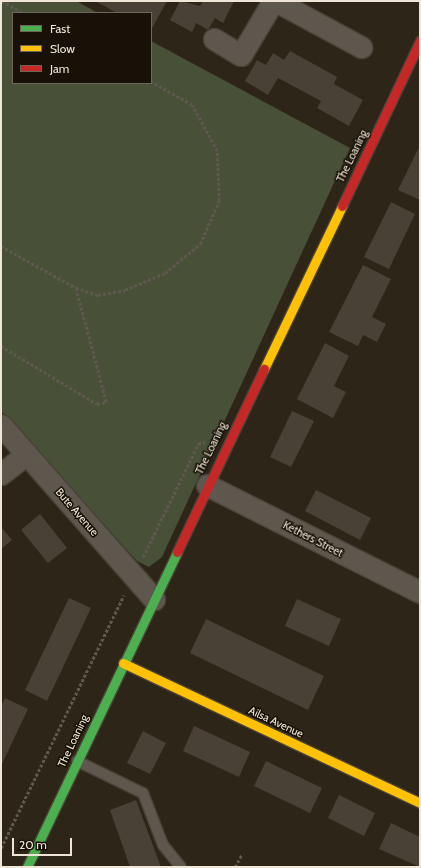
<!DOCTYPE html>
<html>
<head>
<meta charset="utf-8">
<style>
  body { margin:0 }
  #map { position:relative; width:421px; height:868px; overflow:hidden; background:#2d2517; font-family:Cabin,sans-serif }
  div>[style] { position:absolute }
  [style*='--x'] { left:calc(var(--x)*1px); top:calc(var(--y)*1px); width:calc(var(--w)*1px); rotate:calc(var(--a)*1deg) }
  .green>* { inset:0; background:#485038 }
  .building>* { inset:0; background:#494136 }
  .path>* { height:2.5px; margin-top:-1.25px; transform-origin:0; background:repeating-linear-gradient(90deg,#5e584f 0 3px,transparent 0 5px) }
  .roads { filter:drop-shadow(1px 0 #494237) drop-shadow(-1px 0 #494237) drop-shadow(0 1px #494237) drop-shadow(0 -1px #494237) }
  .lane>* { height:10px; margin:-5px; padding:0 5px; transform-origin:5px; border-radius:5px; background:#5d574d }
  .street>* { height:21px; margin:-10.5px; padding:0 10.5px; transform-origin:10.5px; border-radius:10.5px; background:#5d574d }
  .fast>* { height:9px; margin:-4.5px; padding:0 4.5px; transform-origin:4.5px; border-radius:4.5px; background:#4caf50 }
  .slow>* { height:9px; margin:-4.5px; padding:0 4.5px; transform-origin:4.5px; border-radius:4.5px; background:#ffc107 }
  .jam>* { height:9px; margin:-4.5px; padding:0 4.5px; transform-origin:4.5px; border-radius:4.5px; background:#c62828 }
  span { translate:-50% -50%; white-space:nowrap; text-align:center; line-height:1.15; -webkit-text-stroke:3px #181107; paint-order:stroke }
  .street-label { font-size:11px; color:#f0e6d8 }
  .frame { position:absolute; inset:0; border:2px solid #f0e6d8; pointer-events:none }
  .legend { position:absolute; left:12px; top:12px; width:140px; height:72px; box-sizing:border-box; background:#181107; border:1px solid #6e665b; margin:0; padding:5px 7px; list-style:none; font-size:12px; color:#f0e6d8 }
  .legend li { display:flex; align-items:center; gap:8px; height:20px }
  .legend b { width:20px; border:1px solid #6e665b }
  .scale { position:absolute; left:12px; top:838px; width:60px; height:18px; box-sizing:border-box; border:2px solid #f0e6d8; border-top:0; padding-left:5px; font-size:12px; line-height:14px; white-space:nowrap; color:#f0e6d8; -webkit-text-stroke:3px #181107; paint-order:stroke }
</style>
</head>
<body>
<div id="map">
  <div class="green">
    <i style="clip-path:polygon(1px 1px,76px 1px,98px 13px,13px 13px,13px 83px,151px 83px,151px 41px,350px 148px,162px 557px,149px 567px,137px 561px,1px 411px)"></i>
  </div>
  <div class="building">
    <i style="clip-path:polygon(95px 1px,167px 1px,151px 30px,151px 13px,117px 13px)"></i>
    <i style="clip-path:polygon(180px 1px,200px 6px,203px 1px,234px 1px,223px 23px,215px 18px,208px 30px,196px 23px,192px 32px,170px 20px)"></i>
    <i style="clip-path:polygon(290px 51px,337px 77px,334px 84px,363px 100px,349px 126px,317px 108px,321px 101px,278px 78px,268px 95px,245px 81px,257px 60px,266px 65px,273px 53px,284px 60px)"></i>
    <i style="clip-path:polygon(420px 145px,420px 200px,398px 190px)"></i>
    <i style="clip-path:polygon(391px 202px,415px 214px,389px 269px,364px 257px)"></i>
    <i style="clip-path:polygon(363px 265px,391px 279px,372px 317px,386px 324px,377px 342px,363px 335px,358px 346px,329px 332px)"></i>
    <i style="clip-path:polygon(325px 343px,349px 356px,334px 386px,346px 392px,333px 418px,297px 399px)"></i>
    <i style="clip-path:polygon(292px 411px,314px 421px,291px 467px,270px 457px)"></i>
    <i style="clip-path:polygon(316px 490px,371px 518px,360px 540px,305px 511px)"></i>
    <i style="clip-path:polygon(40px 514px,67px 548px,48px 563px,21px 530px)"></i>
    <i style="clip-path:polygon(1px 527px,12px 540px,1px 549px)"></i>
    <i style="clip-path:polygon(69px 598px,91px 608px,47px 701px,25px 690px)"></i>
    <i style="clip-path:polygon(297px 599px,341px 619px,329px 646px,285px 626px)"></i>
    <i style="clip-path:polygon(206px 619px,324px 676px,308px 710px,190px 653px)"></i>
    <i style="clip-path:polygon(5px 698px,28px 709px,1px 766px,1px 706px)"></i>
    <i style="clip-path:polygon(194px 726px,250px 752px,239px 777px,183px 751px)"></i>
    <i style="clip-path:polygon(143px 731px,166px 743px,150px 774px,127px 763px)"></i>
    <i style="clip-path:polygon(266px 761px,322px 788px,310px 813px,254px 786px)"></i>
    <i style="clip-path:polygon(339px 795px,375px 813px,364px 836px,328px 818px)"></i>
    <i style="clip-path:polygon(136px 800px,161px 867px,130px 867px,110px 810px)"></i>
    <i style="clip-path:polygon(391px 823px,420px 837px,420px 867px,379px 849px)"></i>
  </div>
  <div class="path">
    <i style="--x:2;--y:1;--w:25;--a:29"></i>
    <i style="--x:1;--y:246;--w:86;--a:29.2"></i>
    <i style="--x:76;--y:288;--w:23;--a:18"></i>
    <i style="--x:98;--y:295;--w:27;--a:-10"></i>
    <i style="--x:125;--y:290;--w:43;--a:-23"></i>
    <i style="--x:165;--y:273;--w:45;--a:-39.6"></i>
    <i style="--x:200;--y:244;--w:47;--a:-66.2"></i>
    <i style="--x:219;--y:201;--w:50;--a:-92.3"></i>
    <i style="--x:217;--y:151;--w:52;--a:-118.5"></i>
    <i style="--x:192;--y:105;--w:47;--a:-150.7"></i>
    <i style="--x:1;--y:346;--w:112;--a:31.1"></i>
    <i style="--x:97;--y:404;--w:9;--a:-13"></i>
    <i style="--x:106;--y:402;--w:117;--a:-104.9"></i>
    <i style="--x:143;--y:557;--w:126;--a:-64"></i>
    <i style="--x:198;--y:444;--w:7;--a:-16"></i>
    <i style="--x:1;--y:848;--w:281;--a:-64.1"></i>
    <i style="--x:235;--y:867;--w:15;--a:-62"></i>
  </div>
  <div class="roads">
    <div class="lane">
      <i style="--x:77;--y:761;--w:73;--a:25.9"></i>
      <i style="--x:143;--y:793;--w:56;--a:69"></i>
      <i style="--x:163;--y:845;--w:28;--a:51"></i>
    </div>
    <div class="street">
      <i style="--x:276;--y:1;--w:97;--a:28.4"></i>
      <i style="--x:214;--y:39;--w:31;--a:31"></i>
      <i style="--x:241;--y:55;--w:63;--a:-59.3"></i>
      <i style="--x:1;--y:425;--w:232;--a:48.7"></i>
      <i style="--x:1;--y:474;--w:33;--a:-38"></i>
      <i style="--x:207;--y:485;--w:238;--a:26.7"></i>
    </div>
    <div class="fast">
      <i style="--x:27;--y:867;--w:349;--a:-64.5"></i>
    </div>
    <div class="slow">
      <i style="--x:264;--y:369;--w:181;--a:-64.4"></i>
      <i style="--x:123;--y:663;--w:328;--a:25.2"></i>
    </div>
    <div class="jam">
      <i style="--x:342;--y:206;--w:183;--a:-64.7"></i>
      <i style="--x:177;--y:552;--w:203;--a:-64.6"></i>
    </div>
  </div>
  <div class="street-label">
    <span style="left:352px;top:156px;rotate:-64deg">The Loaning</span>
    <span style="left:211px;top:448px;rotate:-64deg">The Loaning</span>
    <span style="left:77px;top:512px;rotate:49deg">Bute Avenue</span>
    <span style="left:313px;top:539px;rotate:27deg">Kethers Street</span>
    <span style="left:276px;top:722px;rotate:25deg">Ailsa Avenue</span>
    <span style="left:73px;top:741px;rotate:-65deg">The Loaning</span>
  </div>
  <div class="frame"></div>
  <ul class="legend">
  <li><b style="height:5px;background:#4caf50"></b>Fast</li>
  <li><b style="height:5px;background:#ffc107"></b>Slow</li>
  <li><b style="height:5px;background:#c62828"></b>Jam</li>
  </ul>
  <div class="scale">20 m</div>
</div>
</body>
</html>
